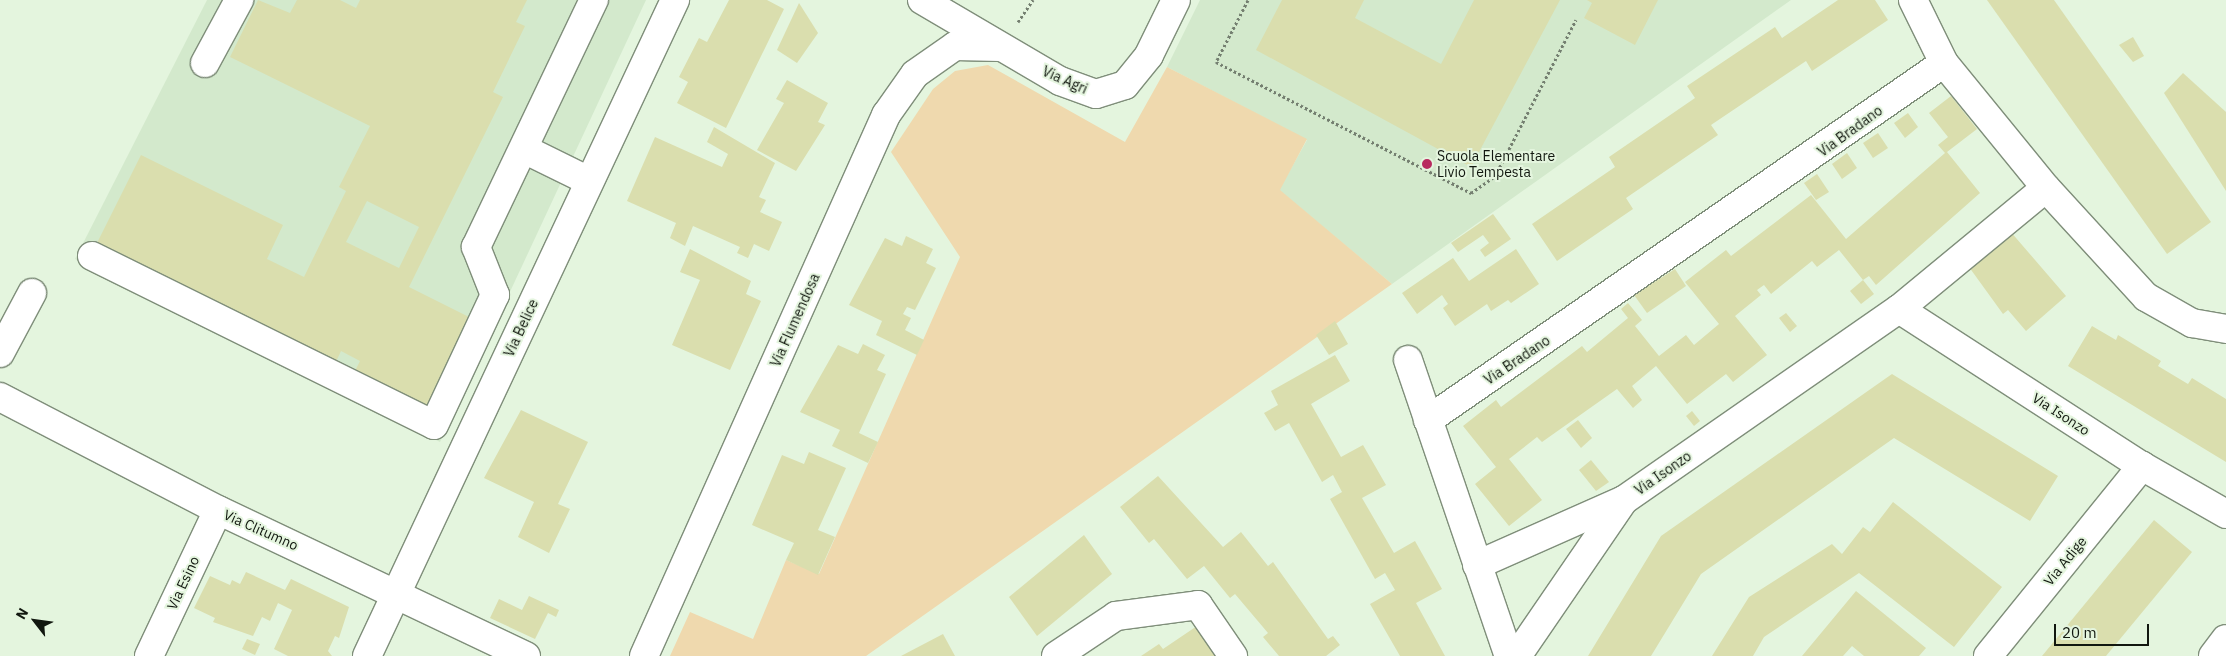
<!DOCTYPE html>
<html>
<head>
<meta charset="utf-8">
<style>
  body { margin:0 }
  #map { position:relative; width:2226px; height:656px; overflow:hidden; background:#e4f5de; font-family:"IBM Plex Sans",sans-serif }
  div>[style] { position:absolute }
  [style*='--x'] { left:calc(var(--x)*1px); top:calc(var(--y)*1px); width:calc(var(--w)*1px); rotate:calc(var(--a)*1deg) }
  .built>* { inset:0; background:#d3e9cc }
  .green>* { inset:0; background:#efd9ae }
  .building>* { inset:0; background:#dadeae }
  .path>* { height:3px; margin-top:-1.5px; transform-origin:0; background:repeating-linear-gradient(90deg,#747f70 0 2.5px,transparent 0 5px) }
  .roads { filter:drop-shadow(1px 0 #7f8e7a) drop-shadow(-1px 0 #7f8e7a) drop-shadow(0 1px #7f8e7a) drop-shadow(0 -1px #7f8e7a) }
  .minor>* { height:28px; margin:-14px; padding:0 14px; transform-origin:14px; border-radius:14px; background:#fff }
  .dots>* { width:14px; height:14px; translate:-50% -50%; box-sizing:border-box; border:2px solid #e4f5de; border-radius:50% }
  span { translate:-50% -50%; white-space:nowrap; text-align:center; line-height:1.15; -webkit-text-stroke:4px #e4f5de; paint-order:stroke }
  .street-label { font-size:14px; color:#11170f }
  .poi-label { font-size:14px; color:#11170f }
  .left { translate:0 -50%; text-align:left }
  .north { position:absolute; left:10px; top:596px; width:50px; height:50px; -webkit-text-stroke:4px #e4f5de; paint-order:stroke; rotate:300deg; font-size:14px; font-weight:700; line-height:20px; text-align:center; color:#11170f }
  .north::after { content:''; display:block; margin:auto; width:18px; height:22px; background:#11170f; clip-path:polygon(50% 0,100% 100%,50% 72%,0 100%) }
  .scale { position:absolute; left:2054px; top:624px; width:95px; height:22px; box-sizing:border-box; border:2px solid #11170f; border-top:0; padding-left:6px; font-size:15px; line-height:18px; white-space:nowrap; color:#11170f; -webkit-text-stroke:4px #e4f5de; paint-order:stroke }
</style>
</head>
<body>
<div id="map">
  <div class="built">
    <i style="clip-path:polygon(207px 0,646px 0,440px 442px,75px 259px)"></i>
    <i style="clip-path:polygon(1200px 0,1791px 0,1392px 284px,1279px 190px,1307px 140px,1167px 67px)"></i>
  </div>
  <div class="green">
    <i style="clip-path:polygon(988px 65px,1125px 142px,1167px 67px,1307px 139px,1280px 190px,1392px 284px,866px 656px,670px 656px,690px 612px,753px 639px,786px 560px,819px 574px,960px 257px,891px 152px,933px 89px,955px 71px)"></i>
  </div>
  <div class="building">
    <i style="clip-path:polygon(evenodd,258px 0,290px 13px,297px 0,340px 0,356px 8px,360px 0,527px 0,516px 22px,525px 26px,493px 92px,503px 97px,409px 287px,471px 318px,426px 409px,354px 373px,360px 361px,341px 351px,335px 364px,96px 245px,141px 155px,283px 225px,267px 259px,304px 277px,346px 191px,339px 187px,370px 126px,230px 57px,258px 0,367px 201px,419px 227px,399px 268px,346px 242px,367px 201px)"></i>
    <i style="clip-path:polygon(729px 0,767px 0,784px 9px,726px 128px,677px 103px,688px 82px,679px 77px,699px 38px,707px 42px)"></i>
    <i style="clip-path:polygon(1282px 0,1364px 0,1355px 18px,1441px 64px,1474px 0,1560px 0,1471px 167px,1256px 50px)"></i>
    <i style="clip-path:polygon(1587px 0,1658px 0,1635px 45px,1584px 18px,1592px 3px)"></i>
    <i style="clip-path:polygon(1838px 0,1875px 0,1888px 20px,1812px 71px,1806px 61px,1711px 125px,1718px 135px,1626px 198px,1633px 209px,1557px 261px,1532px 224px,1615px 167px,1609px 157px,1695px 98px,1687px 86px,1775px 27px,1782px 38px)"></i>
    <i style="clip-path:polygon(1987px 0,2054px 0,2211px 222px,2167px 254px)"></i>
    <i style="clip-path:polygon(799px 3px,818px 33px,797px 63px,777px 50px)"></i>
    <i style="clip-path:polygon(2133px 37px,2144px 56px,2133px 62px,2119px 45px)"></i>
    <i style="clip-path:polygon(2183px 73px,2226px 112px,2226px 191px,2164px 93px)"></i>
    <i style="clip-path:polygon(787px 80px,828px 103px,818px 122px,825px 125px,796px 171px,757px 150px,784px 103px,776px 99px)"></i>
    <i style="clip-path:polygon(1951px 96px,1977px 129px,1947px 152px,1980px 193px,1876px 285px,1869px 276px,1863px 280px,1839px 250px,1817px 267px,1812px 261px,1771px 294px,1764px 285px,1757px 290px,1761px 295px,1735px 316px,1767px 355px,1733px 382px,1726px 374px,1687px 404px,1656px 366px,1632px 386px,1642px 400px,1633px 408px,1617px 389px,1542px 442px,1537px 437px,1509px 459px,1542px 500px,1509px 526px,1475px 484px,1496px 467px,1463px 426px,1496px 400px,1501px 407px,1582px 346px,1587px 352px,1628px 318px,1621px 309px,1628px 303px,1642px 320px,1635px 326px,1659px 356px,1686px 335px,1694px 345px,1719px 324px,1685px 282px,1726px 250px,1731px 256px,1811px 195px,1846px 239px,1945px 153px,1938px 145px,1948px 137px,1929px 113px)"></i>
    <i style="clip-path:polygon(1908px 113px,1918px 127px,1905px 138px,1894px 123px)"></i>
    <i style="clip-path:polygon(714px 127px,775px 163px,759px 197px,766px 200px,760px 212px,782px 222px,769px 251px,754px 244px,748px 258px,737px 253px,740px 247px,693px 226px,685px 246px,670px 238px,676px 223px,627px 201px,655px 137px,722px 167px,728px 154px,707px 142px)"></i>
    <i style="clip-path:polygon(1878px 133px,1888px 148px,1873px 158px,1863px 143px)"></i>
    <i style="clip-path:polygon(1847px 153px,1857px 168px,1842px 179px,1832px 164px)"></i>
    <i style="clip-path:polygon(1817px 174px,1829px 192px,1816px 200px,1804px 183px)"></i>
    <i style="clip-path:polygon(1493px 214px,1511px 239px,1485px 257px,1480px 250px,1489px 243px,1483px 235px,1458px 252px,1451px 243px)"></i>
    <i style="clip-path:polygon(2010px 231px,2066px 296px,2026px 331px,2008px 310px,2003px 314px,1969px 267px)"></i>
    <i style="clip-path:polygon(906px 236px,933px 249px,926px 263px,936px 268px,915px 310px,907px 307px,903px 314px,911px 318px,905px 330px,924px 340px,917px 355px,876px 335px,882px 321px,849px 305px,885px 238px,902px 246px)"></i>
    <i style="clip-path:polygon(690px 249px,751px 281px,746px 294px,761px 301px,730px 370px,672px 345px,700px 280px,680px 272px)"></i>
    <i style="clip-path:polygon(1516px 249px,1539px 284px,1511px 303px,1508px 300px,1491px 311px,1487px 304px,1455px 326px,1443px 308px,1448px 304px,1442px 295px,1417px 314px,1402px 293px,1453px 258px,1469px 281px)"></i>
    <i style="clip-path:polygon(1675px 269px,1686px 286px,1647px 313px,1634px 295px)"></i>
    <i style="clip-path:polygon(1863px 280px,1874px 294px,1861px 304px,1850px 291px)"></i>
    <i style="clip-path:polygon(1786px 313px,1797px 326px,1790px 332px,1779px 318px)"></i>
    <i style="clip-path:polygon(1335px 321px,1348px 344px,1329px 355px,1316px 335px)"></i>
    <i style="clip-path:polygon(2092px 326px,2116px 340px,2118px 335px,2161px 361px,2158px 366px,2188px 384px,2192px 378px,2226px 399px,2226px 462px,2068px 366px)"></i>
    <i style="clip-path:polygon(863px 344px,885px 355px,877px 370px,886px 374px,859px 433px,878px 442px,868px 463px,832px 446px,840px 430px,800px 412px,838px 345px,858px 354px)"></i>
    <i style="clip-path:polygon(1335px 355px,1350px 381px,1311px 404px,1341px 457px,1363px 445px,1386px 485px,1362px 498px,1394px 553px,1415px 541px,1442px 589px,1416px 603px,1445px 656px,1400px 656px,1370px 604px,1395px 590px,1385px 573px,1375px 579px,1330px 499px,1342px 492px,1333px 475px,1322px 482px,1289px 423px,1275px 431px,1264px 413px,1278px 405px,1271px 391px)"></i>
    <i style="clip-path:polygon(1892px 374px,2058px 476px,2030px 521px,1894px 438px,1701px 574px,1651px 656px,1588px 656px,1661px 536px)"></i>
    <i style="clip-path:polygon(521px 410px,588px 442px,558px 504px,570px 509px,549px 553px,518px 537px,534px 502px,484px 478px)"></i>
    <i style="clip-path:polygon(1692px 411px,1700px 421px,1694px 426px,1686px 416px)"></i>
    <i style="clip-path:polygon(1578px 420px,1592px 438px,1581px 448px,1566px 429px)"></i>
    <i style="clip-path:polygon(809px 452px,846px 468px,818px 530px,835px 537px,818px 575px,786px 560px,794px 543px,752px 525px,782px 455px,804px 464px)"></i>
    <i style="clip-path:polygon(1591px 460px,1609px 482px,1596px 491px,1579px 470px)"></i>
    <i style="clip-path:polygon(1158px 476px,1223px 547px,1241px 532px,1268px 566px,1273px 562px,1328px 639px,1333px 636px,1340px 645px,1326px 656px,1279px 656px,1263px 637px,1268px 633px,1235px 594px,1230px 598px,1204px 566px,1187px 579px,1154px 539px,1149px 543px,1120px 507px)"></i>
    <i style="clip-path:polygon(1893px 502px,2002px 587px,1954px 647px,1859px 573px,1764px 637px,1753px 656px,1712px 656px,1749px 597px,1832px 544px,1842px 554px,1863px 527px,1870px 532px)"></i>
    <i style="clip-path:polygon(2154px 520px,2192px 552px,2106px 656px,2042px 656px)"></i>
    <i style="clip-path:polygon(1084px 535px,1112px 574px,1037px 636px,1009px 597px)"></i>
    <i style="clip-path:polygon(246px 572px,285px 590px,291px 579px,349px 607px,339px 638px,335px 636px,328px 651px,332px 656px,288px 656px,274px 649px,292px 610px,278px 603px,270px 621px,262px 617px,253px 636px,213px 622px,215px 618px,194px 608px,210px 576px,230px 585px,232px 580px,240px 584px)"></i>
    <i style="clip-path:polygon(1856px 591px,1926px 648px,1919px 656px,1864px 656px,1852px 646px,1843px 656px,1802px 656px)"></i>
    <i style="clip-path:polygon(529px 596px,559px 610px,556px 617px,548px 613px,535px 639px,490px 618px,499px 599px,522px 610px)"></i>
    <i style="clip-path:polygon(1197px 626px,1217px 656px,1141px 656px,1159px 644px,1163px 649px)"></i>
    <i style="clip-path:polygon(943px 634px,955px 656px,901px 656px)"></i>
    <i style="clip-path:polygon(247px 639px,260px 644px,255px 655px,242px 649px)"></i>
  </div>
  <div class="path">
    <i style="--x:1248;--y:0;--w:70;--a:117.3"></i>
    <i style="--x:1216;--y:62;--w:287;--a:27.2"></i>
    <i style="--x:1471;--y:193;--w:29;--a:-35"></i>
    <i style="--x:1495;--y:176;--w:176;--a:-62.6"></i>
    <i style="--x:1018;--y:22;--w:27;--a:-56"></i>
  </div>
  <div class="roads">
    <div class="minor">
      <i style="--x:922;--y:0;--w:160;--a:30.4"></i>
      <i style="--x:1060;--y:81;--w:38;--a:20"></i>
      <i style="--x:1096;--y:94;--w:30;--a:-17"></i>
      <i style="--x:1125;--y:85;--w:38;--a:-51"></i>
      <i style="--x:1149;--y:55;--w:61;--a:-63.9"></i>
      <i style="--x:1913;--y:0;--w:70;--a:63.8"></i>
      <i style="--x:1944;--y:63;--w:161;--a:50.8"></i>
      <i style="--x:2046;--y:188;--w:148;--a:47.5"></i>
      <i style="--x:2146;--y:297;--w:53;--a:29.5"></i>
      <i style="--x:2192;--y:323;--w:35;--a:10"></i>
      <i style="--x:205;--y:63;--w:72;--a:-61.6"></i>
      <i style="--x:524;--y:149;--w:72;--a:26.2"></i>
      <i style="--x:92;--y:256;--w:381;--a:26.3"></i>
      <i style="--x:434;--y:425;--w:144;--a:-64.9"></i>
      <i style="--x:495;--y:295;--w:52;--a:-111.6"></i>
      <i style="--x:476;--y:247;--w:274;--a:-64.5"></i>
      <i style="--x:1899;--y:309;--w:190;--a:-39.5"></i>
      <i style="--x:0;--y:353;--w:68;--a:-61.9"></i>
      <i style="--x:1408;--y:360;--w:313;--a:71.2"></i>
      <i style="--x:0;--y:397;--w:246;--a:27.4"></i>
      <i style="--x:218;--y:510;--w:341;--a:25.4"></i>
      <i style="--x:1428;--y:420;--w:627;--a:-34.68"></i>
      <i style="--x:1477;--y:565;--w:161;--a:-23.9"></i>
      <i style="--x:149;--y:656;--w:161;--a:-64.7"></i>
      <i style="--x:367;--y:656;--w:725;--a:-64.85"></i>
      <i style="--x:644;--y:656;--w:593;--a:-65.9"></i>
      <i style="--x:886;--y:115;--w:50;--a:-54.7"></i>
      <i style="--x:915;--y:74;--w:49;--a:-35"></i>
      <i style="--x:955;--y:46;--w:45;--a:1.3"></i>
      <i style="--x:1056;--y:656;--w:72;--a:-33.7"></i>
      <i style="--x:1116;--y:616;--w:83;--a:-7.6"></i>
      <i style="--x:1198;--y:605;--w:62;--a:55.5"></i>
      <i style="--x:1517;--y:656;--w:189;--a:-55.6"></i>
      <i style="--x:1624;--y:500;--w:335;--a:-34.8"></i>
      <i style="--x:1899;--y:309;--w:289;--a:32.9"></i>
      <i style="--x:2142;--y:466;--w:97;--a:29.7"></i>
      <i style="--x:1988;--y:656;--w:245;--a:-51"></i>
      <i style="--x:2213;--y:656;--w:21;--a:-53"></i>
    </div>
  </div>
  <div class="dots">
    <i style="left:1427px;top:164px;background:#b82b5f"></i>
  </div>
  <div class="street-label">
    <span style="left:1065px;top:80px;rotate:24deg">Via Agri</span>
    <span style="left:1850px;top:131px;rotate:-36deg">Via Bradano</span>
    <span style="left:795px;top:320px;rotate:-66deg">Via Flumendosa</span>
    <span style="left:521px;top:328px;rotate:-65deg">Via Belice</span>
    <span style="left:1517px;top:360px;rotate:-34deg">Via Bradano</span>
    <span style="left:2061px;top:414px;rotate:33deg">Via Isonzo</span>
    <span style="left:1663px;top:473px;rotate:-35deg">Via Isonzo</span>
    <span style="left:261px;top:530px;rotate:24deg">Via Clitumno</span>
    <span style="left:2065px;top:561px;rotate:-51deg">Via Adige</span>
    <span style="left:183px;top:583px;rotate:-65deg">Via Esino</span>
  </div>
  <div class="poi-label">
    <span class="left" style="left:1437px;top:164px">Scuola Elementare<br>Livio Tempesta</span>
  </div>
  <div class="north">N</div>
  <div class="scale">20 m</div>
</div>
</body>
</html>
